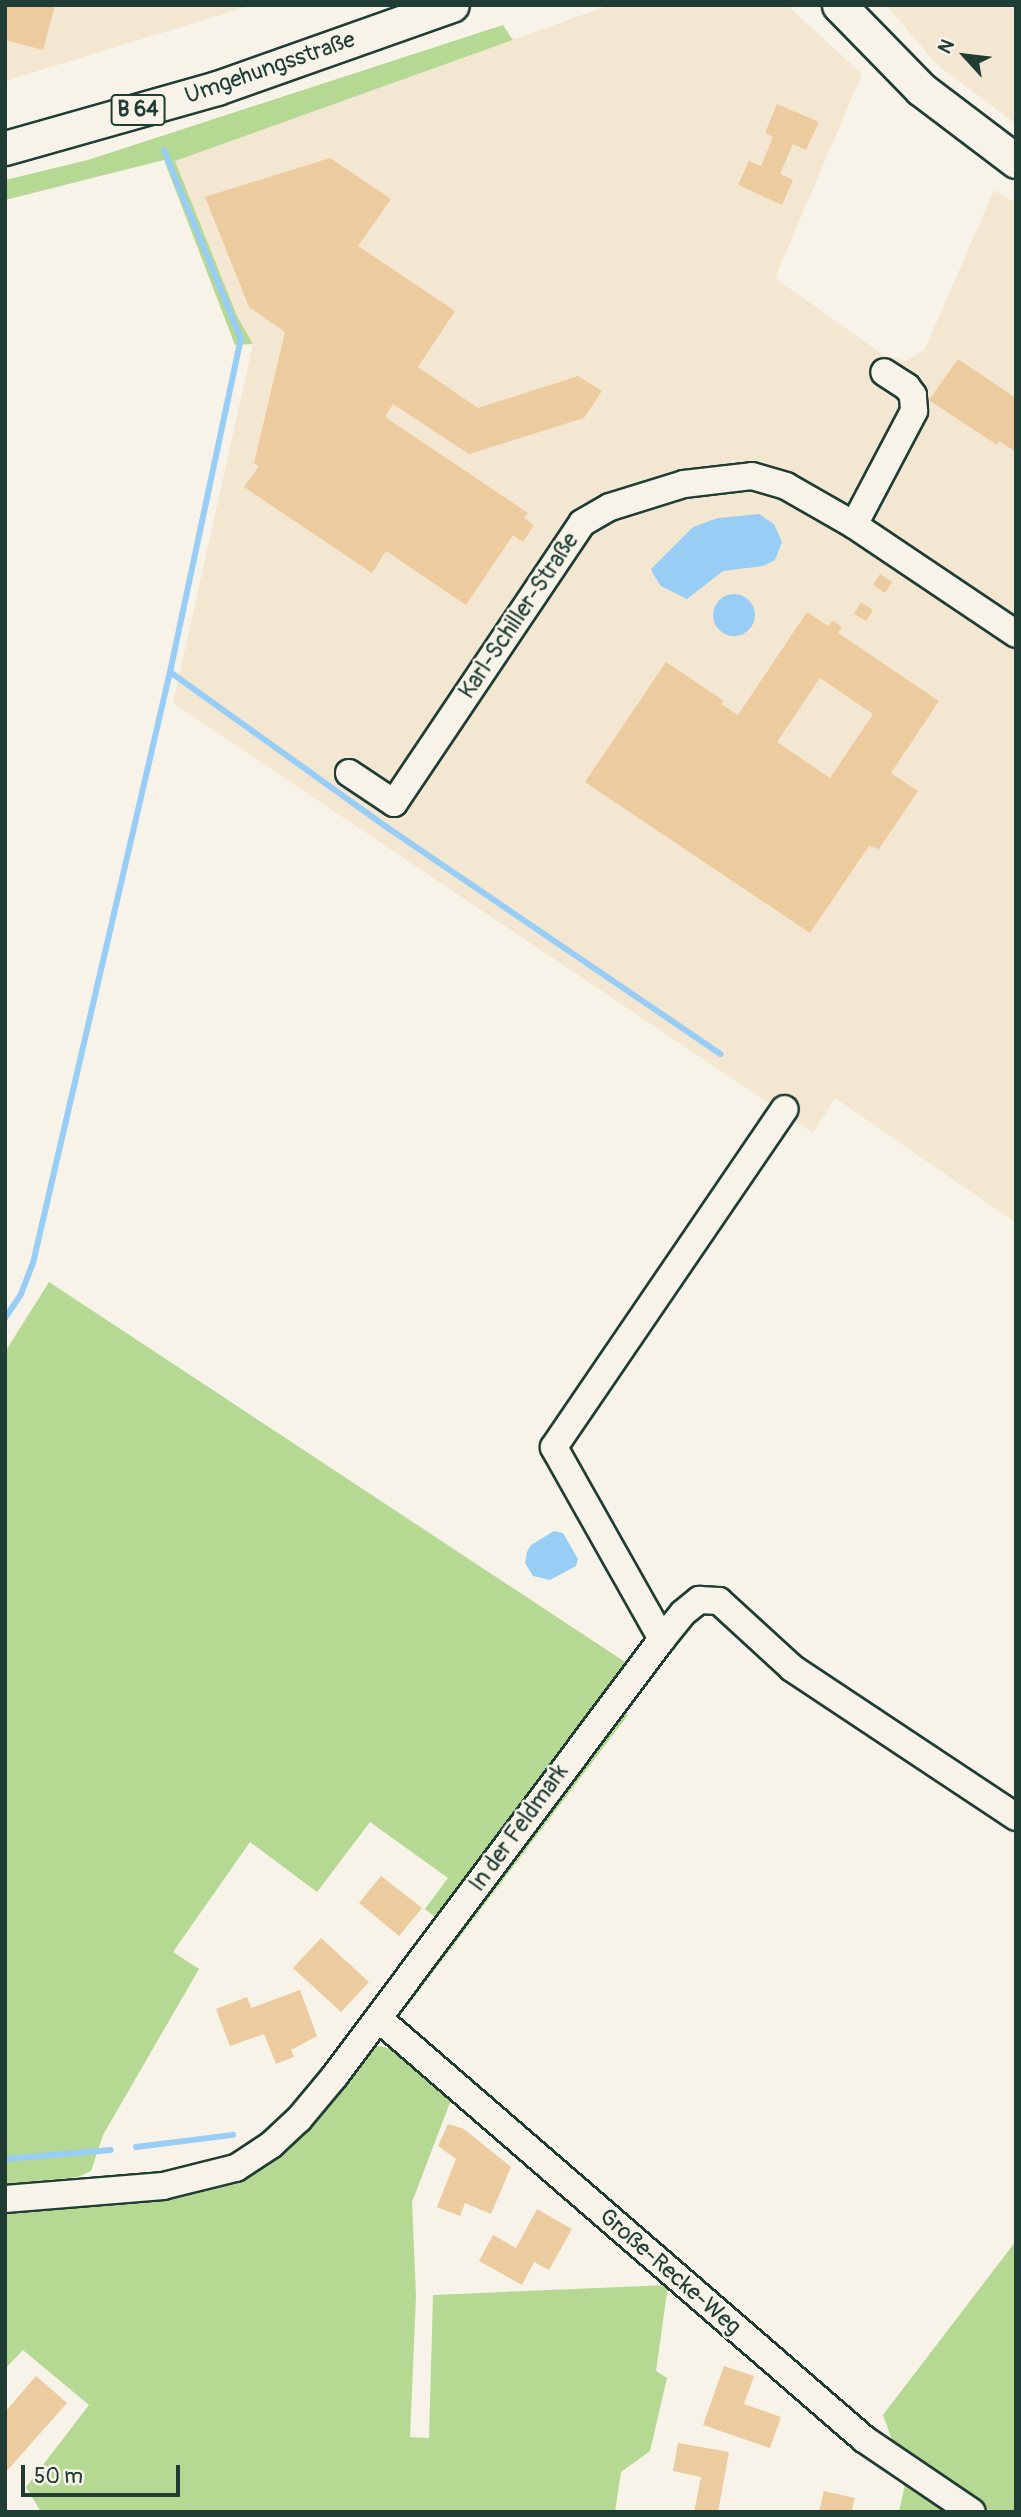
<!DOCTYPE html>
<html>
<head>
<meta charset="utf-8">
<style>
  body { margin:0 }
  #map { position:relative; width:1021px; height:2517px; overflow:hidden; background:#f7f3e8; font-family:Pangolin,sans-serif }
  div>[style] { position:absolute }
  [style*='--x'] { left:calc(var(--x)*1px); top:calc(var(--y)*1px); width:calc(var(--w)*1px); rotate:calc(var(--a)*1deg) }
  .built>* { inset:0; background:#f4e7d2 }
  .green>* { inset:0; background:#b5d892 }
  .water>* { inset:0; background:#98cdf6 }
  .round { border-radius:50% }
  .stream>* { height:6px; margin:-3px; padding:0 3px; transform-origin:3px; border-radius:3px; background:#98cdf6 }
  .building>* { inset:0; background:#eccb9e }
  .roads { filter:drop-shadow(2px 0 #1f3d34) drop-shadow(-2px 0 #1f3d34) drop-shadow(0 2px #1f3d34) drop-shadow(0 -2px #1f3d34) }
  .minor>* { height:26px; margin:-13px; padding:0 13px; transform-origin:13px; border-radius:13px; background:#f7f3e8 }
  .major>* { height:33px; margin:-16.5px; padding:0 16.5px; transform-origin:16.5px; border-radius:16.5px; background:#f7f3e8 }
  span { translate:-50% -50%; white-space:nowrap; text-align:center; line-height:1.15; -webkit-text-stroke:5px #f7f3e8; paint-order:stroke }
  .shield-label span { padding:2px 5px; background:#f7f3e8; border:2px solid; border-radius:5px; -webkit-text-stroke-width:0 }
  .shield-label { font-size:21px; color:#1f3d34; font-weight:700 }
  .street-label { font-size:23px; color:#1f3d34 }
  .frame { position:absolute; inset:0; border:7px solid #1f3d34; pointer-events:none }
  .north { position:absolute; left:930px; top:21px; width:70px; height:70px; -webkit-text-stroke:5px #f7f3e8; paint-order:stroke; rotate:297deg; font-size:19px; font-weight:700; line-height:28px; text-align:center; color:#1f3d34 }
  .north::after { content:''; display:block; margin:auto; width:24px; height:32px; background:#1f3d34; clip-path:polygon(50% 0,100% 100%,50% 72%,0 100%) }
  .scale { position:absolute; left:21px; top:2465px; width:159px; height:32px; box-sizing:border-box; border:4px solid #1f3d34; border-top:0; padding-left:9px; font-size:21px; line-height:24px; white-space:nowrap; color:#1f3d34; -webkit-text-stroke:5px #f7f3e8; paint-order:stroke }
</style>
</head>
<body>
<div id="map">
  <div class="built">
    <i style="clip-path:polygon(5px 5px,253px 5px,5px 81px)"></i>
    <i style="clip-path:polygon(610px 5px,787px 5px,862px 74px,775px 278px,885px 356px,906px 361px,925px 349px,994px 190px,1016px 203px,1016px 1223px,835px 1098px,813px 1133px,173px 703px,253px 344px,237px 316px,175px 161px)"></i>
    <i style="clip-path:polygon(886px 5px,1016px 5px,1016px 124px,937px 65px)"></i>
  </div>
  <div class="green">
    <i style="clip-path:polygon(503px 25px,513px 40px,175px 161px,237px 316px,253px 344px,235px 345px,164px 160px,5px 200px,5px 180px,88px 160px)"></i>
    <i style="clip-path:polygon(49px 1282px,628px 1664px,439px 1920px,425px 1909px,448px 1878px,370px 1822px,317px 1892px,250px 1842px,173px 1952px,199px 1969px,103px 2135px,91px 2171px,78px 2177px,5px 2184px,5px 1352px)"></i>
    <i style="clip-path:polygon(618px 1710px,628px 1715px,406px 2008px,401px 2000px)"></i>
    <i style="clip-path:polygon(380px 2046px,399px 2051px,451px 2100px,412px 2202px,416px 2296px,410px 2437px,429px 2438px,433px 2295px,668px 2285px,656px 2371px,667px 2378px,650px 2451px,621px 2472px,615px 2512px,41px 2512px,26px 2487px,89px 2405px,23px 2350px,5px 2369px,5px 2211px,236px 2179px,370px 2048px)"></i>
    <i style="clip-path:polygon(1016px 2241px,1016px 2512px,994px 2512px,960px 2496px,894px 2445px,883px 2415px)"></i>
    <i style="clip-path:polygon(905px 2484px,946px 2512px,899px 2512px)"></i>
  </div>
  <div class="water">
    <i style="clip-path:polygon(759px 514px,774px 524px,782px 542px,775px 560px,763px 566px,723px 571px,687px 599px,661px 586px,653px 574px,651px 569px,693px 527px,718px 518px)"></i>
    <i class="round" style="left:713px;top:594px;width:42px;height:42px"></i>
    <i style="clip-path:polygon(554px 1531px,563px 1533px,578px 1559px,576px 1566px,550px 1580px,533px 1576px,525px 1563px,527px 1552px,531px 1545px)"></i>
  </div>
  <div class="stream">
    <i style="--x:170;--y:672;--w:268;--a:35.6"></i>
    <i style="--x:388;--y:828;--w:402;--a:34.2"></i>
    <i style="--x:5;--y:1318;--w:29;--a:-56"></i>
    <i style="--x:21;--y:1294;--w:33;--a:-69"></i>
    <i style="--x:33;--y:1263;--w:607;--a:-76.95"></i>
    <i style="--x:170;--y:672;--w:340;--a:-78"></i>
    <i style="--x:241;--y:339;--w:204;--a:-112.2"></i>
    <i style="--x:136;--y:2147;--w:98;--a:-7.1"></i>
    <i style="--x:5;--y:2159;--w:106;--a:-4.9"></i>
  </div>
  <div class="building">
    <i style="clip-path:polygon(5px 5px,55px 5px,43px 50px,5px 40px)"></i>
    <i style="clip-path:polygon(777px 104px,819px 122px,806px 150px,793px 144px,780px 174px,793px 180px,782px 205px,738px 185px,749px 161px,761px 166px,773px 137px,765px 133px)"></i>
    <i style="clip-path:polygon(330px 158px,391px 199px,358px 246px,455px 311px,418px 367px,478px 408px,578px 376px,602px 391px,584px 418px,469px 454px,393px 404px,385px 417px,528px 513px,524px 518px,534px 525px,523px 542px,513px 535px,466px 605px,386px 551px,372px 573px,244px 487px,259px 466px,254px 463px,285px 332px,249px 307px,205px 197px)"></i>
    <i style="clip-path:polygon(958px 359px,1016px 398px,1016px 452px,999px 441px,997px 445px,929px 400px)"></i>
    <i style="clip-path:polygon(880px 574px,892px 582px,885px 593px,873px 585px)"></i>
    <i style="clip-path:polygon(861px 602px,873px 610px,866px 621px,854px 614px)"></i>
    <i style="clip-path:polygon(evenodd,807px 612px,828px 626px,833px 621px,842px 627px,838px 633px,939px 701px,891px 773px,918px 791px,879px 849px,869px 846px,810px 933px,585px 782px,666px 662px,724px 701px,721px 704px,738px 715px,807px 612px,820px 678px,873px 714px,830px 778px,777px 742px,820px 678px)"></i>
    <i style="clip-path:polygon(381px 1876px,422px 1908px,399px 1936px,359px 1903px)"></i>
    <i style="clip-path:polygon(321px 1938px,369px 1982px,341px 2012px,293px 1968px)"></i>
    <i style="clip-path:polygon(300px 1990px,317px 2036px,291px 2050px,294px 2057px,276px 2064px,264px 2034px,230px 2046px,216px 2009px,247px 1997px,251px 2008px)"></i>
    <i style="clip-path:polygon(448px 2124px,464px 2129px,511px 2167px,491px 2214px,465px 2203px,460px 2216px,437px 2207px,456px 2159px,438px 2146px)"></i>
    <i style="clip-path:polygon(537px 2209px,572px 2229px,549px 2270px,534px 2262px,522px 2285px,479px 2261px,493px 2235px,516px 2248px)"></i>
    <i style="clip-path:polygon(724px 2366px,754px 2376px,744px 2404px,781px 2417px,770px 2448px,703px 2425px)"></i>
    <i style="clip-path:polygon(36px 2376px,67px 2403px,5px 2473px,5px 2412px)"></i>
    <i style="clip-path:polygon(678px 2443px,729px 2452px,718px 2512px,694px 2512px,701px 2477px,673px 2471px)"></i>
    <i style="clip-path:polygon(824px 2491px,855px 2498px,852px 2509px,859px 2512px,819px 2512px)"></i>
  </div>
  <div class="roads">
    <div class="minor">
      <i style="--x:854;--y:525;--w:129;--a:-62.2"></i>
      <i style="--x:914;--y:411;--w:16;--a:-94"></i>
      <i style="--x:913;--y:395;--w:10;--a:-127"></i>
      <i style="--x:907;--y:387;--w:27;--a:-147"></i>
      <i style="--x:349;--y:773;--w:54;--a:33.7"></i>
      <i style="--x:394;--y:803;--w:337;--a:-56.1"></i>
      <i style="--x:582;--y:523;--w:32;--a:-30"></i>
      <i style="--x:610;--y:507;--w:77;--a:-17.3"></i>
      <i style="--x:684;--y:484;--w:68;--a:-6.7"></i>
      <i style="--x:752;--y:476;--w:35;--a:16"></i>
      <i style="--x:786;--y:486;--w:78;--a:29.8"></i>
      <i style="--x:854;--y:525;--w:195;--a:33.9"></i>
      <i style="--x:662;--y:1639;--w:220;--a:-119.4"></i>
      <i style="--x:554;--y:1447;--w:409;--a:-55.7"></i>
      <i style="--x:379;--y:2019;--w:642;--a:40.89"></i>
      <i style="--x:864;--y:2439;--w:130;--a:34.1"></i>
      <i style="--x:5;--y:2199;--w:159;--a:-4.7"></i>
      <i style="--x:163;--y:2186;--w:75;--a:-13.9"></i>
      <i style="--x:236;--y:2168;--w:42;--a:-33.3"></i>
      <i style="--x:271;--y:2145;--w:38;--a:-43"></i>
      <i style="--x:299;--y:2119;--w:55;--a:-50.2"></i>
      <i style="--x:334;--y:2077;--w:547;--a:-53.17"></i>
      <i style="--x:662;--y:1639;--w:33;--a:-51"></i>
      <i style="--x:683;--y:1613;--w:21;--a:-39"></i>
      <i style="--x:699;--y:1600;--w:20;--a:3"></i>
      <i style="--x:719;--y:1601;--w:99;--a:42.5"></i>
      <i style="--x:792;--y:1668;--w:269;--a:33.6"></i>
    </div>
    <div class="major">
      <i style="--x:839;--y:5;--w:117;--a:45.7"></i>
      <i style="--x:921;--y:89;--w:119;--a:37.2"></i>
      <i style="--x:5;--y:148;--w:220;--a:-15.8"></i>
      <i style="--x:217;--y:88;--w:249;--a:-19.5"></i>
    </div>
  </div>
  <div class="shield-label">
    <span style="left:138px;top:110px">B 64</span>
  </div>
  <div class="street-label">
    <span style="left:270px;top:68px;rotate:-19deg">Umgehungsstraße</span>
    <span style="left:519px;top:616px;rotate:-56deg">Karl-Schiller-Straße</span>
    <span style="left:519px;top:1828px;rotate:-54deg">In der Feldmark</span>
    <span style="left:670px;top:2272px;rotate:41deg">Große-Recke-Weg</span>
  </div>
  <div class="frame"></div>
  <div class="north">N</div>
  <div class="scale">50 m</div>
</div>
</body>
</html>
